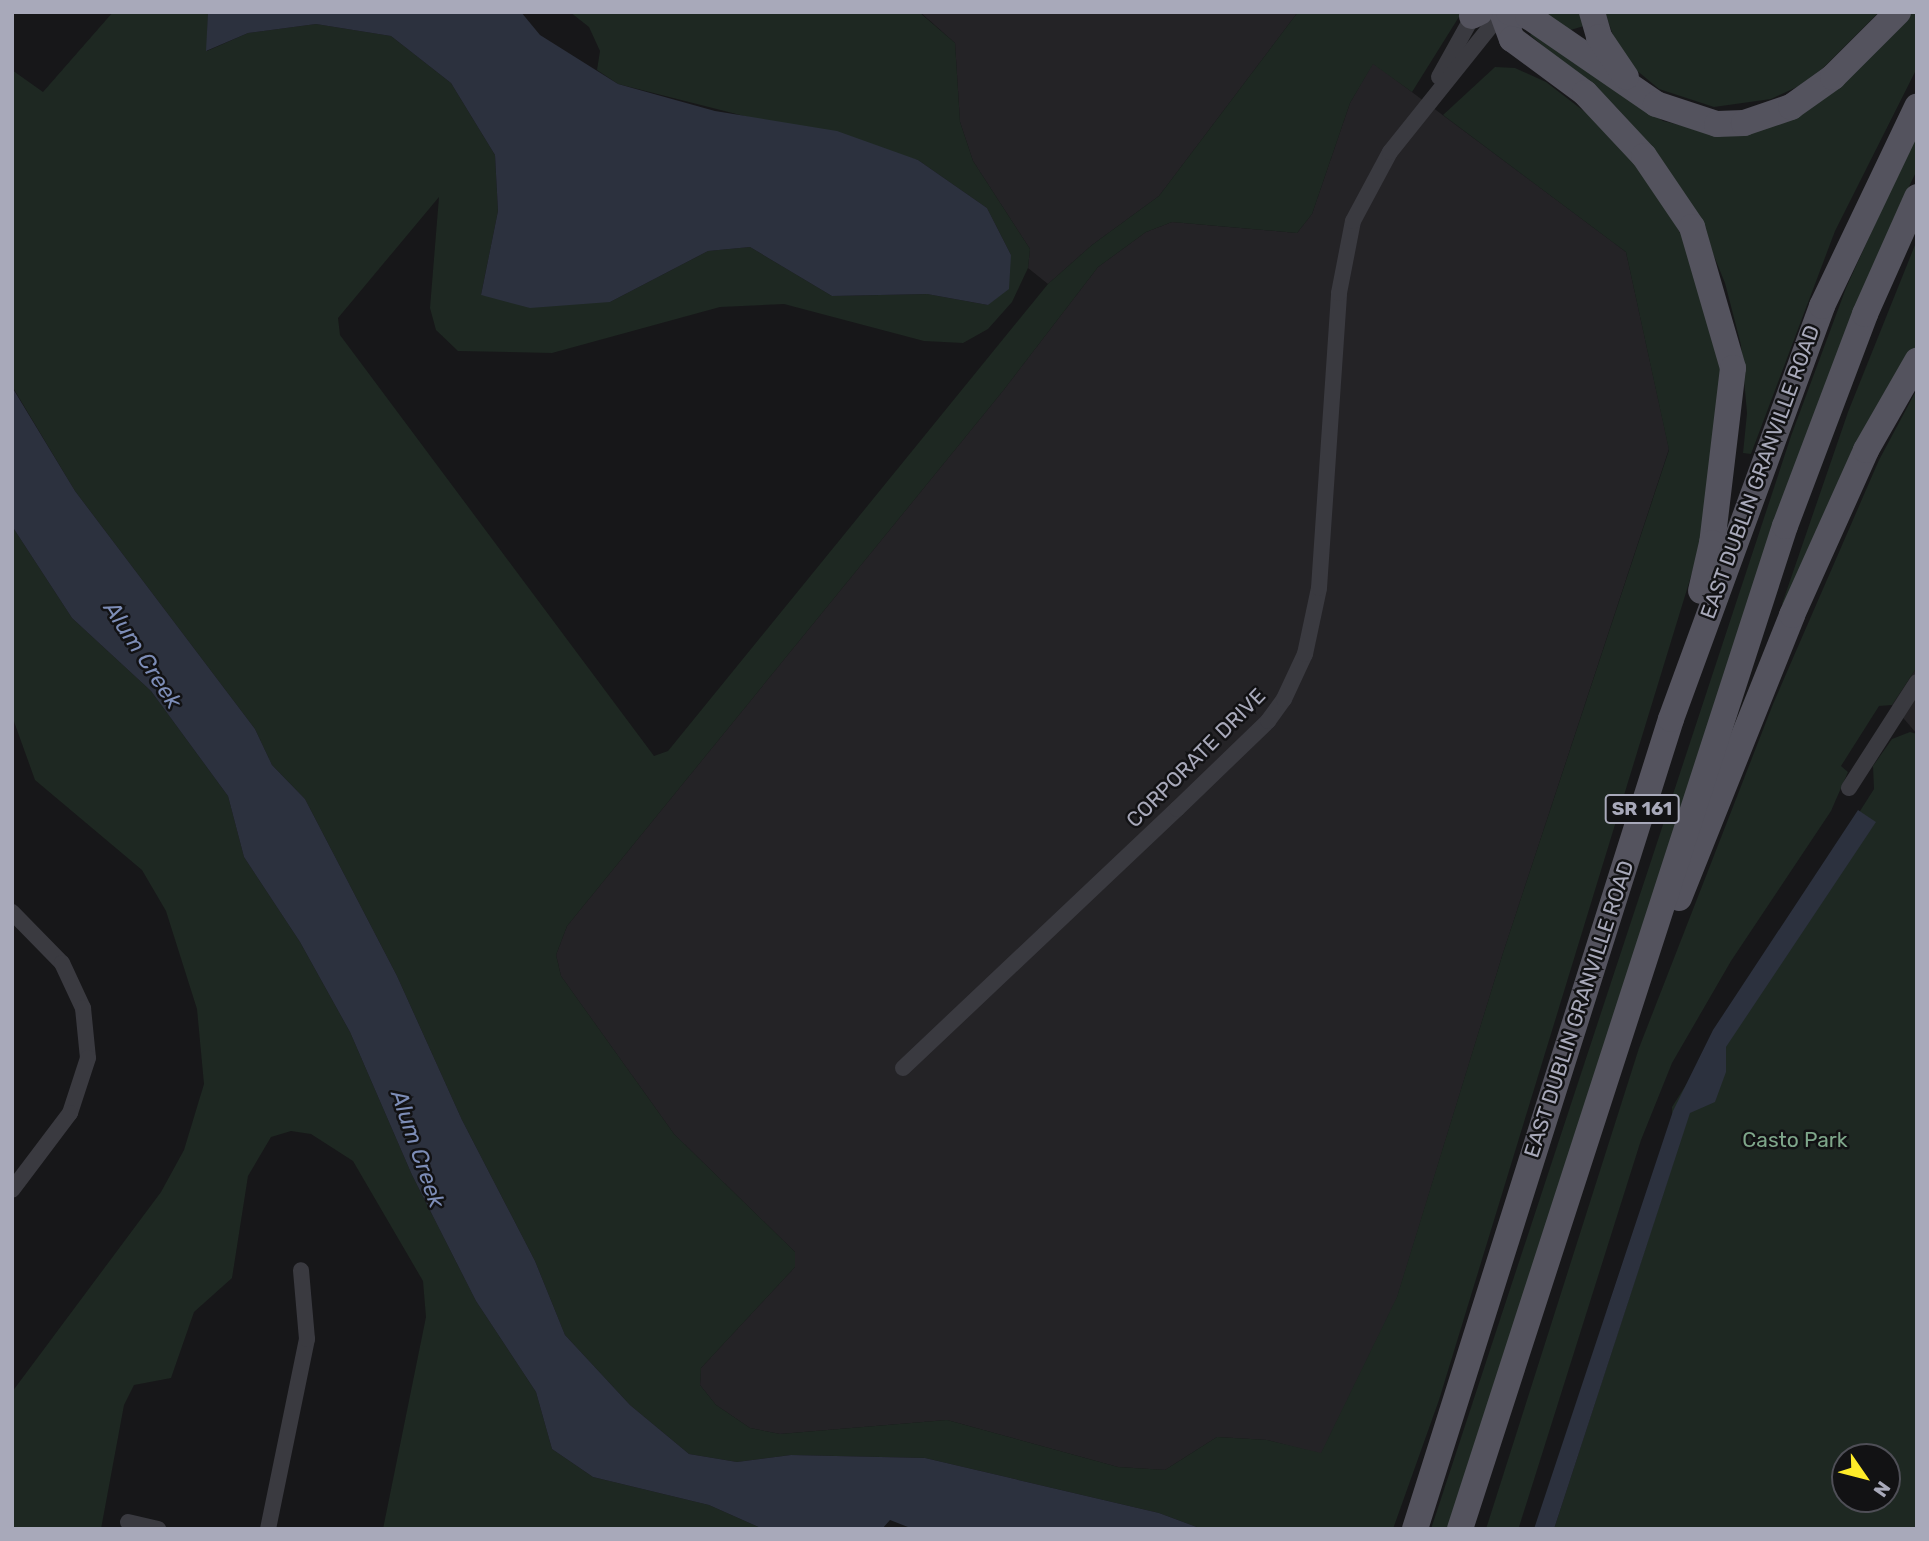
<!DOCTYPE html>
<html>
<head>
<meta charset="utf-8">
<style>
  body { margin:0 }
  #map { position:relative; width:1929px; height:1541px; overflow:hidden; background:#171719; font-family:Rubik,sans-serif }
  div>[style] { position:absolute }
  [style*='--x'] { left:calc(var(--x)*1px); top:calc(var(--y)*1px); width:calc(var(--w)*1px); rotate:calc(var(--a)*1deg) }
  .built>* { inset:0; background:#242326 }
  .green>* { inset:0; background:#1e2822 }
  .water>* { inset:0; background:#2c313e }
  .street>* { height:16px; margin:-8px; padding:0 8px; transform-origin:8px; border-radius:8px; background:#3a3a40 }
  .primary>* { height:26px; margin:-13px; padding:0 13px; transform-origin:13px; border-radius:13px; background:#54535e }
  span { translate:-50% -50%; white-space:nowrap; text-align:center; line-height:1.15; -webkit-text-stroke:5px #121214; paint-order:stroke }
  .shield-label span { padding:2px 5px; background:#121214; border:2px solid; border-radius:5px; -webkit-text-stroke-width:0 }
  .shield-label { font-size:19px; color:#a8a9ba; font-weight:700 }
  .street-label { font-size:21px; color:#a8a9ba }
  .park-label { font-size:21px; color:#7ea68a }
  .water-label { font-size:23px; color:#7d8db7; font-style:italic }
  .frame { position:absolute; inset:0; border:14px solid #a8a9ba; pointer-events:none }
  .north { position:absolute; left:1831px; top:1443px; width:70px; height:70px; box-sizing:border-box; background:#121214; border:2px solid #4e4e56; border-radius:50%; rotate:125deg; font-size:19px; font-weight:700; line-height:28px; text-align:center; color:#a8a9ba }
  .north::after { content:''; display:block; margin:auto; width:24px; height:32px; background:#ffec29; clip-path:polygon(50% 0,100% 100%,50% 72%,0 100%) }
</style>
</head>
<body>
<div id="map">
  <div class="built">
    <i style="clip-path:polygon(920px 12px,1298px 12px,1159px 196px,1092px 245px,1048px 284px,1028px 268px,1030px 249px,973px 161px,960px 122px,955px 43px)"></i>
    <i style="clip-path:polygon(1373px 63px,1626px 252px,1669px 449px,1503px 953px,1397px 1298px,1321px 1454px,1267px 1440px,1217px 1437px,1165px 1470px,1118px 1467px,947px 1420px,780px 1434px,750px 1428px,716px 1405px,700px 1385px,701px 1368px,795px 1267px,795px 1252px,674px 1134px,561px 976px,556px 955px,567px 926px,1002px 392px,1098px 267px,1146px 232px,1172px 222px,1297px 233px,1312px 214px,1350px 103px)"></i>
    <i style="clip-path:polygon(1917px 667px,1917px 734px,1892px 705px)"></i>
  </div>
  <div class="green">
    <i style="clip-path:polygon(113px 12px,208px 12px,207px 51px,248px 33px,316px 24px,391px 36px,451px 83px,495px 155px,498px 211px,481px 295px,610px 302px,708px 251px,750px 247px,832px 296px,927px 294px,988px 305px,1011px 255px,987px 208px,918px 160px,618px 84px,597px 70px,600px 51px,589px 27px,570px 12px,919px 12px,955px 43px,960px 122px,973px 161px,1030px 249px,1028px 268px,1012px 302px,988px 329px,963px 343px,924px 341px,784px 304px,720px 307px,552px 353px,458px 351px,436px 330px,430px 308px,439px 197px,338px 318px,340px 335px,654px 756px,668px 751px,1048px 284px,1092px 245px,1159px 196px,1298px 12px,1462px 12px,1412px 92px,1373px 64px,1350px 103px,1312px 214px,1297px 233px,1172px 222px,1146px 232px,1098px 267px,1002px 392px,567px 926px,556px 955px,561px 976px,674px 1134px,795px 1252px,795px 1267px,701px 1368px,700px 1385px,716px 1405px,750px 1428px,780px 1434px,947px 1420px,1118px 1467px,1165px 1470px,1217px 1437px,1267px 1440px,1321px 1453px,1397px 1297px,1503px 953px,1669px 450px,1626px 252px,1443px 115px,1495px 67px,1515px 68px,1546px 82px,1598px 122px,1647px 178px,1684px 239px,1722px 369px,1699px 550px,1439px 1400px,1393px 1529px,1202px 1529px,1159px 1513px,925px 1458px,791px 1455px,737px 1462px,689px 1454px,630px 1405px,565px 1335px,535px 1261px,462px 1120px,397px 976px,305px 799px,272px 765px,255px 729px,75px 491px,12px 386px,12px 70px,43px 92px)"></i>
    <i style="clip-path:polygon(1540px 12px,1581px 12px,1584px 26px,1567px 31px)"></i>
    <i style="clip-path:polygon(1605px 12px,1879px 12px,1822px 69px,1799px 86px,1771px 99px,1714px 107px,1659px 89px,1635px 69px,1616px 44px)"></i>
    <i style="clip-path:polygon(1910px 12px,1917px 12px,1917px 68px,1835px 231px,1751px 454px,1743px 453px,1747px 413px,1741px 345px,1725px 283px,1703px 229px,1645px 139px,1615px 106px,1530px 35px,1534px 32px,1663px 121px,1717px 134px,1746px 132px)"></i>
    <i style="clip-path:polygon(1917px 132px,1917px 170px,1894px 218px,1449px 1529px,1431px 1529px,1791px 436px,1846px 288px)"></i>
    <i style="clip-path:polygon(1917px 240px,1917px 347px,1788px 607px,1782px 604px,1848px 412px)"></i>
    <i style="clip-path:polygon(1917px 389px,1917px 667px,1892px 705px,1879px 706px,1841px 766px,1848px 772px,1831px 811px,1731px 961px,1672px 1063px,1641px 1140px,1519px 1527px,1486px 1529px,1639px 1048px,1773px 704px,1879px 460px)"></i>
    <i style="clip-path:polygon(12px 526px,72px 618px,151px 691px,228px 796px,244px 857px,300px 942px,350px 1032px,412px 1175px,476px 1301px,536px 1392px,552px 1449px,593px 1477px,709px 1505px,763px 1529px,383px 1529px,426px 1317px,423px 1281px,353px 1161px,311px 1134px,291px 1131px,271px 1137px,248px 1176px,232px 1278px,194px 1312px,171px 1378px,134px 1385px,124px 1405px,101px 1529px,12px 1529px,12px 1392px,161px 1192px,184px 1150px,204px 1084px,197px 1009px,166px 911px,142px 870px,35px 780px,12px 716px)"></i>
    <i style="clip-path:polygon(evenodd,1910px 732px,1917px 734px,1917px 1529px,1554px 1529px,1674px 1160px,1672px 1107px,1874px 789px,1873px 766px,1892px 739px,1910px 732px,1845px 1457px,1887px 1457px,1887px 1499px,1845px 1499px,1845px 1457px)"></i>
  </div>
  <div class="water">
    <i style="clip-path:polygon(208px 12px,521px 12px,540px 35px,618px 84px,715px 111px,837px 131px,918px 160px,987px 208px,1011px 255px,1009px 289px,988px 305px,927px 294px,832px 296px,750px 247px,708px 251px,610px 302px,530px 308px,481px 295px,498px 211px,495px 155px,451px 83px,391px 36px,316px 24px,248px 33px,206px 51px)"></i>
    <i style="clip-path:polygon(12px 387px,75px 491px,255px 729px,272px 765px,305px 799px,397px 976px,462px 1120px,535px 1261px,565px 1335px,630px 1405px,689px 1454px,737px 1462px,791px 1455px,925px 1458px,1159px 1513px,1202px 1529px,913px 1529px,890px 1520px,882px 1529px,763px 1529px,709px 1505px,593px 1477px,552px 1449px,536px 1392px,476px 1301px,412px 1175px,350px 1032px,300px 942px,244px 857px,228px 796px,151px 691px,72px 618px,12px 526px)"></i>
    <i style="clip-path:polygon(1858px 810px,1876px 822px,1726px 1047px,1726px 1072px,1715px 1102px,1690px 1113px,1554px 1529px,1534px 1529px,1673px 1111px,1713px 1030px)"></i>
  </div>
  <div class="street">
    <i style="--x:1439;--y:77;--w:74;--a:-61"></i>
    <i style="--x:1849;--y:788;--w:126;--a:-57.3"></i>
    <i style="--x:12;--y:912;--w:71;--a:45.6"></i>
    <i style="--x:62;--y:963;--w:50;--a:65"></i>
    <i style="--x:83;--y:1008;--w:50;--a:84.3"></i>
    <i style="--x:88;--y:1058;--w:58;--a:108.1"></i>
    <i style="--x:70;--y:1113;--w:96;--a:127"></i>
    <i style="--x:903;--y:1068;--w:377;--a:-43.4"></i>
    <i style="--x:1177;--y:809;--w:127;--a:-44"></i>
    <i style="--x:1268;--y:721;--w:27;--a:-54"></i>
    <i style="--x:1284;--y:699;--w:50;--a:-65"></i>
    <i style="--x:1305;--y:654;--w:67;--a:-78"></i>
    <i style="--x:1319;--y:588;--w:296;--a:-86.1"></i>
    <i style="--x:1339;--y:293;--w:73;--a:-79"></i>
    <i style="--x:1353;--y:221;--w:78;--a:-61.8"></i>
    <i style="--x:1390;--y:152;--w:179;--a:-51.3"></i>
    <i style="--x:128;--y:1522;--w:31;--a:13"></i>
    <i style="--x:268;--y:1529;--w:194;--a:-78.4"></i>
    <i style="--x:307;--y:1339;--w:69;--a:-95"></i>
  </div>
  <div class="primary">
    <i style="--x:1502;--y:12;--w:29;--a:70"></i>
    <i style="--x:1512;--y:39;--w:91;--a:36.5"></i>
    <i style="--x:1585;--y:93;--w:86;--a:46.9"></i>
    <i style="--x:1644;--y:156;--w:86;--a:55.9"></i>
    <i style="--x:1692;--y:227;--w:147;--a:73.8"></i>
    <i style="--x:1733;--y:368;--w:176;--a:96.8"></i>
    <i style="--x:1712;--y:543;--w:49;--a:102.9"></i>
    <i style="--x:1509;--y:12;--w:19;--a:12"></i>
    <i style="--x:1528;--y:16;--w:155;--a:34.5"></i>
    <i style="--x:1656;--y:104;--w:64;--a:18.2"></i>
    <i style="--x:1717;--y:124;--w:27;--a:-2"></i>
    <i style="--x:1744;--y:123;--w:50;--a:-18.8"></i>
    <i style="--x:1791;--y:107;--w:52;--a:-35.5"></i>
    <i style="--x:1833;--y:77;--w:92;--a:-45"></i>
    <i style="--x:1592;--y:12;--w:26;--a:74"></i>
    <i style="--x:1599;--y:37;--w:48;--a:56"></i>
    <i style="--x:1472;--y:16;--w:9;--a:-27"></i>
    <i style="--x:1679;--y:898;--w:305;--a:-68.2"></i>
    <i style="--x:1792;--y:615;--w:181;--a:-65.8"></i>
    <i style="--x:1866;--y:450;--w:103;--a:-60.2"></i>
    <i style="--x:1415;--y:1529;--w:849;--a:-72.46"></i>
    <i style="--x:1671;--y:719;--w:440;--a:-69.9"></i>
    <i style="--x:1822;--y:306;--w:221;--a:-64.5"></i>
    <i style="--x:1460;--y:1529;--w:1054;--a:-72.05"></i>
    <i style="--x:1785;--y:526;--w:227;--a:-69.3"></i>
    <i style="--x:1865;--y:314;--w:128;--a:-66"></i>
  </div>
  <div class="shield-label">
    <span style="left:1642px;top:809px">SR 161</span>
  </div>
  <div class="street-label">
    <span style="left:1760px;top:472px;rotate:-70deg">EAST DUBLIN GRANVILLE ROAD</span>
    <span style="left:1196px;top:758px;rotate:-45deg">CORPORATE DRIVE</span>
    <span style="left:1579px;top:1009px;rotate:-72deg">EAST DUBLIN GRANVILLE ROAD</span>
  </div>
  <div class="park-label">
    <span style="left:1795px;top:1140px">Casto Park</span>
  </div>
  <div class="water-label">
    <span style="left:143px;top:655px;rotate:57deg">Alum Creek</span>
    <span style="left:418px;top:1149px;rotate:71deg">Alum Creek</span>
  </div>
  <div class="frame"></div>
  <div class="north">N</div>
</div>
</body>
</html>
